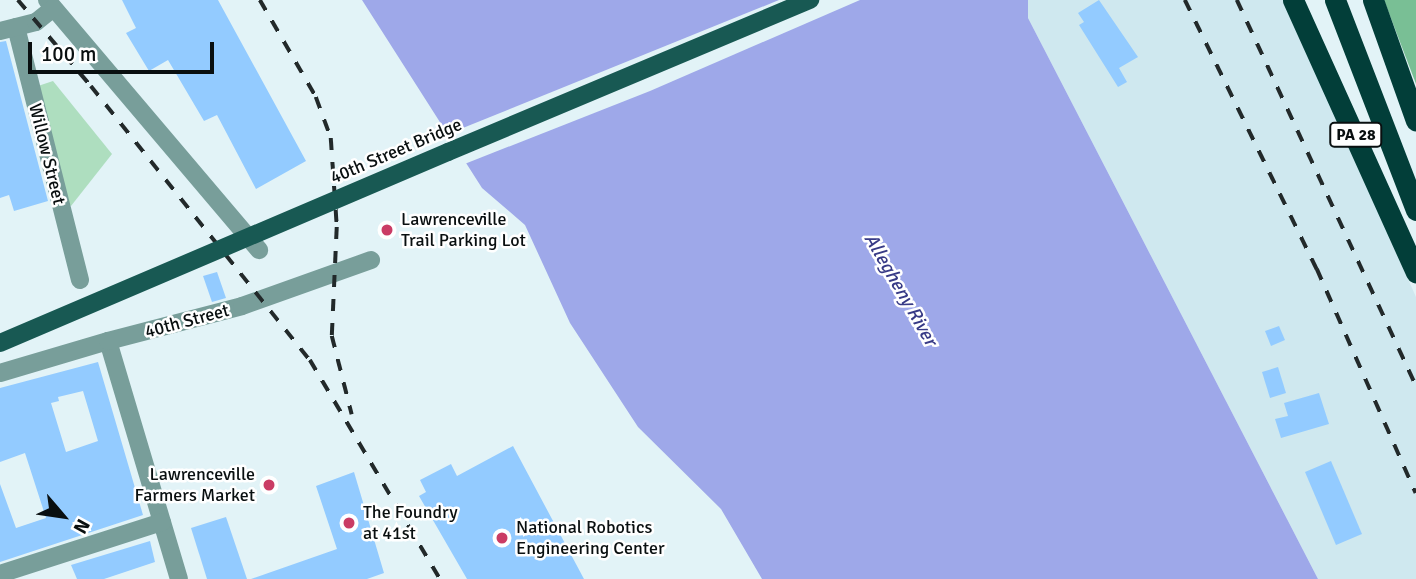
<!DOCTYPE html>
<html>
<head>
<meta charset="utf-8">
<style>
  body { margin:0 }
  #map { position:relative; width:1416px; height:579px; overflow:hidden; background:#e2f3f7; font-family:Signika,sans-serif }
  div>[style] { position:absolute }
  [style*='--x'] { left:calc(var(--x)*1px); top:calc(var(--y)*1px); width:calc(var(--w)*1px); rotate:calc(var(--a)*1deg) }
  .built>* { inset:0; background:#cfe8ef }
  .green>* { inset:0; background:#aedebf }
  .forest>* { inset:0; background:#79bf95 }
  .water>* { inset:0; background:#9ea8e9 }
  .pier>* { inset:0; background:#e2f3f7 }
  .building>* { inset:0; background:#93cbff }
  .minor>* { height:18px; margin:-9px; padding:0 9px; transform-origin:9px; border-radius:9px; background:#789e9a }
  .major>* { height:18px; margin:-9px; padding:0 9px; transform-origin:9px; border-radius:9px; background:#185953 }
  .highway>* { height:21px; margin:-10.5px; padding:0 10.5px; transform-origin:10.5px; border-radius:10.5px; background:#023e39 }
  .rail>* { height:3.5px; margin-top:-1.75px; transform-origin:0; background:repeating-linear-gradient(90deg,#22292a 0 12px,transparent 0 24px) }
  .major-bridge>* { height:18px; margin:-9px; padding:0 9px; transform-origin:9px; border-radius:9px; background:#185953 }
  .dots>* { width:19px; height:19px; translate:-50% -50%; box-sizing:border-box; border:4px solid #fff; border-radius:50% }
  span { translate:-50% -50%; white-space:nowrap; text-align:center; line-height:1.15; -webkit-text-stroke:5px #fff; paint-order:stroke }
  .shield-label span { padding:2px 5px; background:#fff; border:2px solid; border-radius:5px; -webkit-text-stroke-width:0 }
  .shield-label { font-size:16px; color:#090f10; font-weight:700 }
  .street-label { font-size:18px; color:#090f10 }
  .poi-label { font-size:18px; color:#090f10 }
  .left { translate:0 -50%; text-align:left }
  .right { translate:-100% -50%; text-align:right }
  .water-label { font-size:19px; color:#373a86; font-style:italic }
  .north { position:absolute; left:28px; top:481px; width:70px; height:70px; -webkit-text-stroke:5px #fff; paint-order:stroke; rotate:119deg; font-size:19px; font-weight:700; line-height:28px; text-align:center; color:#090f10 }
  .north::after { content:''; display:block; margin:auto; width:24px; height:32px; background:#090f10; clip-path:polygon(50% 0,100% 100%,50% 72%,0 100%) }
  .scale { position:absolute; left:28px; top:42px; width:186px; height:32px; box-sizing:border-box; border:4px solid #090f10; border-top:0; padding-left:9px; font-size:21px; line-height:24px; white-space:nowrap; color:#090f10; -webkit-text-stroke:5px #fff; paint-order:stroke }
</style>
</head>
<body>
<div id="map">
  <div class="built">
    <i style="clip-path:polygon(1028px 0,1284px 0,1416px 297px,1416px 579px,1318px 579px,1028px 18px)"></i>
  </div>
  <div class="green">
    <i style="clip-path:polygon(53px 81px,112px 154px,71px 206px,62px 199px,35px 87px)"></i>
  </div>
  <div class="forest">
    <i style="clip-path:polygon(1384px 0,1416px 0,1416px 84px)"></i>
  </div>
  <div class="water">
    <i style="clip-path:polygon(362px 0,1028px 0,1028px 18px,1318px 579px,762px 579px,721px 509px,638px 427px,570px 323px,525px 225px,482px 188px)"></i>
  </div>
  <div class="pier">
    <i style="clip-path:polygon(779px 0,860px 0,650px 91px,462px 165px,443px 136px)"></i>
  </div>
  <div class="building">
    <i style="clip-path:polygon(122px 0,218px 0,306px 161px,256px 189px,217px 115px,204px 121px,168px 60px,149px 71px,126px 33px,136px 28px)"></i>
    <i style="clip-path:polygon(1099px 0,1138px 57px,1119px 68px,1127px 82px,1118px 87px,1079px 25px,1084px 22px,1078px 13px)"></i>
    <i style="clip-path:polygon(6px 41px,48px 201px,14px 211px,9px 195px,0 198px,0 42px)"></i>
    <i style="clip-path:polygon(217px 272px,226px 298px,212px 302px,203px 276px)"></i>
    <i style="clip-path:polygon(1279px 326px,1285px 340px,1271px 346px,1265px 331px)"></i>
    <i style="clip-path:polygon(evenodd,98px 362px,143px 515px,0 562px,0 484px,16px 528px,46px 518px,25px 453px,0 462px,0 388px,98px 362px,83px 391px,98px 441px,66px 452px,51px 403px,59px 401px,58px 397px,83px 391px)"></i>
    <i style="clip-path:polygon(1278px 367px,1286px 393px,1270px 398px,1262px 372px)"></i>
    <i style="clip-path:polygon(1319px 393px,1329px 424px,1281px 438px,1275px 419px,1288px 416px,1284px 403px)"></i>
    <i style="clip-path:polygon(513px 446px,584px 579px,467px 579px,419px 496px,426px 492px,420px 480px,451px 464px,457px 476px)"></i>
    <i style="clip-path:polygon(1331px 461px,1362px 534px,1336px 545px,1305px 472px)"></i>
    <i style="clip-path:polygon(354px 472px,384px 573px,367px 579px,251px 579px,337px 549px,316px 486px)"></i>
    <i style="clip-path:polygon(226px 517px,247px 579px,207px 579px,191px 528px)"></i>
    <i style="clip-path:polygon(150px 541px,155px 562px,104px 579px,77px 579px,71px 565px)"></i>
  </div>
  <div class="minor">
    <i style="--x:47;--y:0;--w:328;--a:49.7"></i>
    <i style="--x:16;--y:27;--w:261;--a:75.8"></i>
    <i style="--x:0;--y:31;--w:37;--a:-14"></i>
    <i style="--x:36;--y:22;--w:22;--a:-39"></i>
    <i style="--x:108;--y:341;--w:248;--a:73.4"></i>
    <i style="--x:0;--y:373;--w:113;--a:-16.5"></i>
    <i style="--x:108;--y:341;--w:138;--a:-14.6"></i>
    <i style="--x:242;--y:306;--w:137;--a:-19.6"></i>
    <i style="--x:0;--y:574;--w:170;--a:-17.8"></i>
  </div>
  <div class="major">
    <i style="--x:448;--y:152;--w:393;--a:-22.8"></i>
  </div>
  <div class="highway">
    <i style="--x:1293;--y:0;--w:299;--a:65.7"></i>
    <i style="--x:1335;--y:0;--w:225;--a:68.9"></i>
    <i style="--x:1373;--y:0;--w:128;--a:70.4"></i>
  </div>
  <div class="rail">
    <i style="--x:18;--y:0;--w:113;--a:49.7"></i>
    <i style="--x:91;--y:86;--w:351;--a:51.4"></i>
    <i style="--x:310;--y:360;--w:255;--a:59.3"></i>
    <i style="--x:260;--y:0;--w:112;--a:60"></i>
    <i style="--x:316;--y:97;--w:44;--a:69.9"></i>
    <i style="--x:331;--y:138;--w:89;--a:86.1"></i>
    <i style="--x:337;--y:227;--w:109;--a:92.6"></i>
    <i style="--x:332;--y:336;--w:81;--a:75.8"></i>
    <i style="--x:1185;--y:0;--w:300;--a:63.9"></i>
    <i style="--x:1317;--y:269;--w:245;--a:66.2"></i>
    <i style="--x:1237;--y:0;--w:425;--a:65.1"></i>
  </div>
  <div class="major-bridge">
    <i style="--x:0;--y:343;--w:487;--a:-23.1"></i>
  </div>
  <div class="dots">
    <i style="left:387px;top:230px;background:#ca3c65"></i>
    <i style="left:269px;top:485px;background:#ca3c65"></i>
    <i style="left:349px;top:523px;background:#ca3c65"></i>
    <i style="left:502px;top:538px;background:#ca3c65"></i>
  </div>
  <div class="shield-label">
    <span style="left:1356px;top:135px">PA 28</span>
  </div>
  <div class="street-label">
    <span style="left:396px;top:151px;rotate:-23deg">40th Street Bridge</span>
    <span style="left:47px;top:154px;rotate:76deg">Willow Street</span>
    <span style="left:187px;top:321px;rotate:-15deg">40th Street</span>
  </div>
  <div class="poi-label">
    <span class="left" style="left:401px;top:230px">Lawrenceville<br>Trail Parking Lot</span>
    <span class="right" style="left:255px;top:485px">Lawrenceville<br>Farmers Market</span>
    <span class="left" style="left:363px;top:523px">The Foundry<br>at 41st</span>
    <span class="left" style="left:516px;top:538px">National Robotics<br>Engineering Center</span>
  </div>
  <div class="water-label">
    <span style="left:900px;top:290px;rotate:60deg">Allegheny River</span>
  </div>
  <div class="north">N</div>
  <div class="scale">100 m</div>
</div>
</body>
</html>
